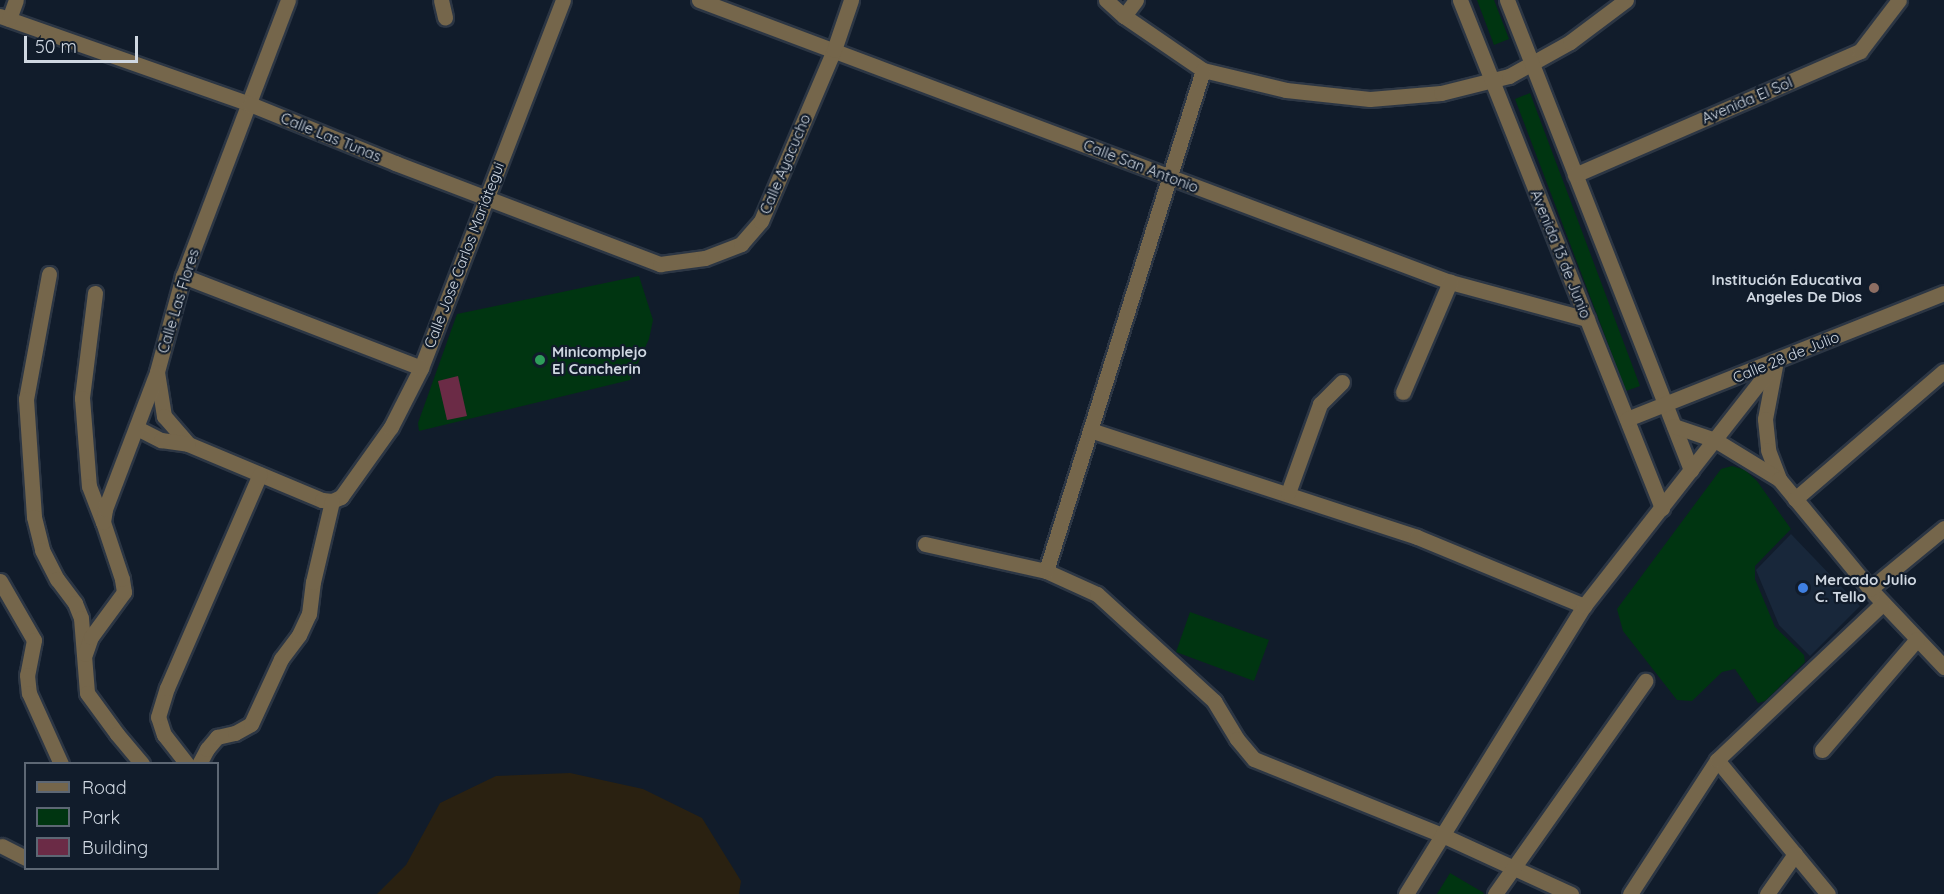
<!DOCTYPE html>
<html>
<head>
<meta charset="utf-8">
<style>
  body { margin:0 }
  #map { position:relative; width:1944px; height:894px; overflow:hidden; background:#111c2b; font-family:Quicksand,sans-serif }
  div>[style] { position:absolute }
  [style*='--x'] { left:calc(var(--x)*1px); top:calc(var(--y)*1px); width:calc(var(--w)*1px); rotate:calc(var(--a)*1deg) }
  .built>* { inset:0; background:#18273a }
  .industrial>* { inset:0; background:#2a2111 }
  .green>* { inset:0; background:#003511 }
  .building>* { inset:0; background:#6b2b46 }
  .roads { filter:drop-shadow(2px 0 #2c3644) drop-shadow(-2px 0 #2c3644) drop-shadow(0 2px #2c3644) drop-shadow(0 -2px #2c3644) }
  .minor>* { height:15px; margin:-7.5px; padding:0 7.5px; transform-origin:7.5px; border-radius:7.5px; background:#75664b }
  .dots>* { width:16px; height:16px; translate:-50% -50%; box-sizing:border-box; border:3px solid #111c2b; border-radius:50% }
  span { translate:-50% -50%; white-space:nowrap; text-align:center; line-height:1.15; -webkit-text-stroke:4.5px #111c2b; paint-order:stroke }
  .street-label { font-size:15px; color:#cfd7e1 }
  .poi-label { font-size:15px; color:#cfd7e1; font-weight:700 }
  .right { translate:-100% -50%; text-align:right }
  .left { translate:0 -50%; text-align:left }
  .legend { position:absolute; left:24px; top:762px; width:195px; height:108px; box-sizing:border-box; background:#111c2b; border:2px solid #5d6774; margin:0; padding:8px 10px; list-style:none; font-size:18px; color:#cfd7e1 }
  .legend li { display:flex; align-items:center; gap:12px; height:30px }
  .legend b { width:30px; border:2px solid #5d6774 }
  .scale { position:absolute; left:24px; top:36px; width:114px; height:27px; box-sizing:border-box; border:3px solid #cfd7e1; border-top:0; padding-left:8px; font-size:18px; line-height:21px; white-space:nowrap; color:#cfd7e1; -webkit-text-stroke:4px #111c2b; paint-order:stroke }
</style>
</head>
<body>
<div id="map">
  <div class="built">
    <i style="clip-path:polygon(1791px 534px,1860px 606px,1810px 656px,1779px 625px,1756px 570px)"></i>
  </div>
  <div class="industrial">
    <i style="clip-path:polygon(570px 773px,643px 789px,702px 818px,741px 881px,739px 894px,377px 894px,406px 865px,440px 803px,496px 776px)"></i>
  </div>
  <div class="green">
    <i style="clip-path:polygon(1477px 0,1494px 0,1509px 39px,1494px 45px)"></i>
    <i style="clip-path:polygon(1530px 93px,1640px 386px,1626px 391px,1515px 99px)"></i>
    <i style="clip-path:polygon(639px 276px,653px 320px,649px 339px,630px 380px,419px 431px,418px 423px,457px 314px)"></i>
    <i style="clip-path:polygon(1732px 466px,1745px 470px,1757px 481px,1791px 529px,1755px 566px,1755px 579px,1775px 627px,1804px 655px,1805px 662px,1765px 701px,1758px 703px,1735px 669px,1722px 672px,1692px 701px,1677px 700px,1623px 631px,1617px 609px,1721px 469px)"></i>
    <i style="clip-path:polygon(1190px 612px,1269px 640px,1254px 681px,1176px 652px)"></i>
    <i style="clip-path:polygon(1450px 873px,1484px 893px,1483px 894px,1437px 894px)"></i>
  </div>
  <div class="building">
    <i style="clip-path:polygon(458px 376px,467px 416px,447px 420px,438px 381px)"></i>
  </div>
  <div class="roads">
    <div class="minor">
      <i style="--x:288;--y:0;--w:295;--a:110.8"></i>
      <i style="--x:183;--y:276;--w:99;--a:105.2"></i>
      <i style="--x:157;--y:372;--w:45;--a:81"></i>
      <i style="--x:164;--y:416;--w:37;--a:49"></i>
      <i style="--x:188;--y:444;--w:145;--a:22.7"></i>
      <i style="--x:322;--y:500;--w:10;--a:6"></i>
      <i style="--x:332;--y:501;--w:10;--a:-24"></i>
      <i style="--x:341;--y:497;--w:86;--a:-54.5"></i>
      <i style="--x:391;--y:427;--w:66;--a:-63"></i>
      <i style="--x:421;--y:368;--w:394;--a:-68.9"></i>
      <i style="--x:441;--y:0;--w:18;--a:77"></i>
      <i style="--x:699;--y:0;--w:802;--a:20.58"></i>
      <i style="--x:1450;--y:282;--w:142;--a:15.1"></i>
      <i style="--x:1106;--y:0;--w:24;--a:42"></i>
      <i style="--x:1124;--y:16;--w:96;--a:34.4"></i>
      <i style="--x:1203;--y:70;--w:85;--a:13.5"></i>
      <i style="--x:1286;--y:90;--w:84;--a:6.1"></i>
      <i style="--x:1370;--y:99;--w:71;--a:-4.8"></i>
      <i style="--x:1441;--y:93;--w:70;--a:-14"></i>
      <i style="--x:1509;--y:76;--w:70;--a:-29.1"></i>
      <i style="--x:1570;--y:42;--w:70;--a:-36.9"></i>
      <i style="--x:1460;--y:0;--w:547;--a:68.32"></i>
      <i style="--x:1507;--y:0;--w:505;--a:68.62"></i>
      <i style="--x:0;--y:16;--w:265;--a:19.4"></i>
      <i style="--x:250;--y:104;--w:157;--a:22.1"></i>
      <i style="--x:395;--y:163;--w:284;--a:20.9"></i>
      <i style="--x:660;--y:264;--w:45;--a:-7.6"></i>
      <i style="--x:705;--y:258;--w:39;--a:-21"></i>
      <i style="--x:741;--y:244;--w:30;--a:-49"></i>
      <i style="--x:761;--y:221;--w:186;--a:-66.9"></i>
      <i style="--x:834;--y:50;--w:53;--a:-71.2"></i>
      <i style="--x:1124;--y:16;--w:20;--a:-53"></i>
      <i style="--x:9;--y:19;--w:20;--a:-70"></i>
      <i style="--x:1575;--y:175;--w:311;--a:-23.5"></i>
      <i style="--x:1860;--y:51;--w:64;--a:-52.6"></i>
      <i style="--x:49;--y:274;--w:127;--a:100.4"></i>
      <i style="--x:26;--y:399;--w:118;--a:86.1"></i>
      <i style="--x:34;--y:517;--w:34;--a:76"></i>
      <i style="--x:42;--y:550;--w:33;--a:63"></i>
      <i style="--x:57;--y:579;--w:30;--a:53"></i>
      <i style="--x:75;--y:603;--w:16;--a:68"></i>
      <i style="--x:81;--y:618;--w:75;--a:85.4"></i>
      <i style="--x:87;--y:693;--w:51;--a:53.8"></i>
      <i style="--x:117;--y:734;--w:39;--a:50"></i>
      <i style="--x:183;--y:276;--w:255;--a:21.1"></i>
      <i style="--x:95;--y:293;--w:106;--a:97.1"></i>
      <i style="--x:82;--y:398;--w:88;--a:85.5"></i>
      <i style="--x:89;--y:486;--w:39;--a:69"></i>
      <i style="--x:1775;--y:366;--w:54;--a:100.7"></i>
      <i style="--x:1765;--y:419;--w:31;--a:84"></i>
      <i style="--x:1768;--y:450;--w:31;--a:69"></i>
      <i style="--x:1403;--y:392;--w:120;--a:-66.9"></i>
      <i style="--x:1627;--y:419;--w:341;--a:-21.7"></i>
      <i style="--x:1674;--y:426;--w:43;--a:18.9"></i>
      <i style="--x:1715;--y:440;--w:75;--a:31.4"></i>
      <i style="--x:1779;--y:479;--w:143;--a:50.4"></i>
      <i style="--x:1870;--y:589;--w:108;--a:46.5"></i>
      <i style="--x:137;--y:428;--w:27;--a:27"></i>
      <i style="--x:161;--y:440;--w:27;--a:8"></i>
      <i style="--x:1090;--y:430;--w:344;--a:18.1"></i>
      <i style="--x:1417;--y:537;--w:181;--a:22.4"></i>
      <i style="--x:1288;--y:493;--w:95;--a:-70.2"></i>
      <i style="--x:1320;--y:404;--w:31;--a:-45"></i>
      <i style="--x:1795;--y:499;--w:196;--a:-40.7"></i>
      <i style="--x:925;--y:544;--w:124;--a:12.6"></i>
      <i style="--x:1046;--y:571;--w:56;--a:24.3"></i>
      <i style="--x:1097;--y:594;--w:159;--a:42.4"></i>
      <i style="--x:1214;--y:701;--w:44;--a:58.8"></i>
      <i style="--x:1237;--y:739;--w:26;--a:50"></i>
      <i style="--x:1254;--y:759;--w:203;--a:22"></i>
      <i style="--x:1442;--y:835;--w:142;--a:24.6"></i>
      <i style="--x:1046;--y:571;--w:525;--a:-72.6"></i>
      <i style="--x:0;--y:581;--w:68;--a:60"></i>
      <i style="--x:34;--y:640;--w:36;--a:101"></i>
      <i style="--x:27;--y:675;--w:18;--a:84"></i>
      <i style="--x:29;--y:693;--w:78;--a:65.7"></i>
      <i style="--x:1870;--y:589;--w:96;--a:-39.5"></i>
      <i style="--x:85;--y:654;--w:18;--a:-71"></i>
      <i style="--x:91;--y:637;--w:56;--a:-53.7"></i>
      <i style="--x:124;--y:592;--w:13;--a:-99"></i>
      <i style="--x:122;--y:579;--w:60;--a:-108.4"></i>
      <i style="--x:103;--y:522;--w:13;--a:-81"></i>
      <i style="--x:105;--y:509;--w:143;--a:-69.2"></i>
      <i style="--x:1822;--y:750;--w:146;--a:-49.4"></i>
      <i style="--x:1717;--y:760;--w:174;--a:50.4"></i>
      <i style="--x:187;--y:764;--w:37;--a:-128"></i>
      <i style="--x:164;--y:735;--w:19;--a:-108"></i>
      <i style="--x:158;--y:717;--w:30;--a:-73"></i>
      <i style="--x:167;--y:688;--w:233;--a:-66.5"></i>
      <i style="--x:199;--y:764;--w:17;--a:-62"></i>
      <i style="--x:207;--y:749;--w:16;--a:-50"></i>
      <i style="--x:217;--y:737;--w:18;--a:-13"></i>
      <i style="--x:235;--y:733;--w:18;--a:-29"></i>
      <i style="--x:251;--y:724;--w:72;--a:-65.2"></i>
      <i style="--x:281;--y:659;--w:30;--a:-53"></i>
      <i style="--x:299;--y:635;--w:23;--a:-65"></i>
      <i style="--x:309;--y:614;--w:32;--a:-83"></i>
      <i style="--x:313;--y:582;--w:83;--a:-76.8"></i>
      <i style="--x:2;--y:846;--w:27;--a:27"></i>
      <i style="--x:1406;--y:894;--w:339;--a:-58.3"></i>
      <i style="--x:1584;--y:606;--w:311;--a:-51.9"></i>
      <i style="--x:1495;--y:894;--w:261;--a:-54.8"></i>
      <i style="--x:1630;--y:894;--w:160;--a:-57"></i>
      <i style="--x:1717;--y:760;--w:228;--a:-43.4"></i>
      <i style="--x:1767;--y:894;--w:49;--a:-55"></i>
    </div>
  </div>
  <div class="dots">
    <i style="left:1874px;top:288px;background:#8d6e63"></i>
    <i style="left:540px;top:360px;background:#2e9e5b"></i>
    <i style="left:1803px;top:588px;background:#3f7fe0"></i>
  </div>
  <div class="street-label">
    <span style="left:1747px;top:100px;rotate:-23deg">Avenida El Sol</span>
    <span style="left:331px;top:137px;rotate:22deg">Calle Las Tunas</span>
    <span style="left:785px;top:164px;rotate:-67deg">Calle Ayacucho</span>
    <span style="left:1141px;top:166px;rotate:21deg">Calle San Antonio</span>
    <span style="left:1561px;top:254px;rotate:68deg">Avenida 13 de Junio</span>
    <span style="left:464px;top:255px;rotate:-69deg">Calle Jose Carlos Mariátegui</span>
    <span style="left:178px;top:301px;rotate:-73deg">Calle Las Flores</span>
    <span style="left:1786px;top:357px;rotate:-22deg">Calle 28 de Julio</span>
  </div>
  <div class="poi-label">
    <span class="right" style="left:1862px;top:288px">Institución Educativa<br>Angeles De Dios</span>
    <span class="left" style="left:552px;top:360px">Minicomplejo<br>El Cancherin</span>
    <span class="left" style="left:1815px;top:588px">Mercado Julio<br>C. Tello</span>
  </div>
  <ul class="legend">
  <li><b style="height:8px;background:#75664b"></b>Road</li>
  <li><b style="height:16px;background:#003511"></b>Park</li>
  <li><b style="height:16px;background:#6b2b46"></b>Building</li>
  </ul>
  <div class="scale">50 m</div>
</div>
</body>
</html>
